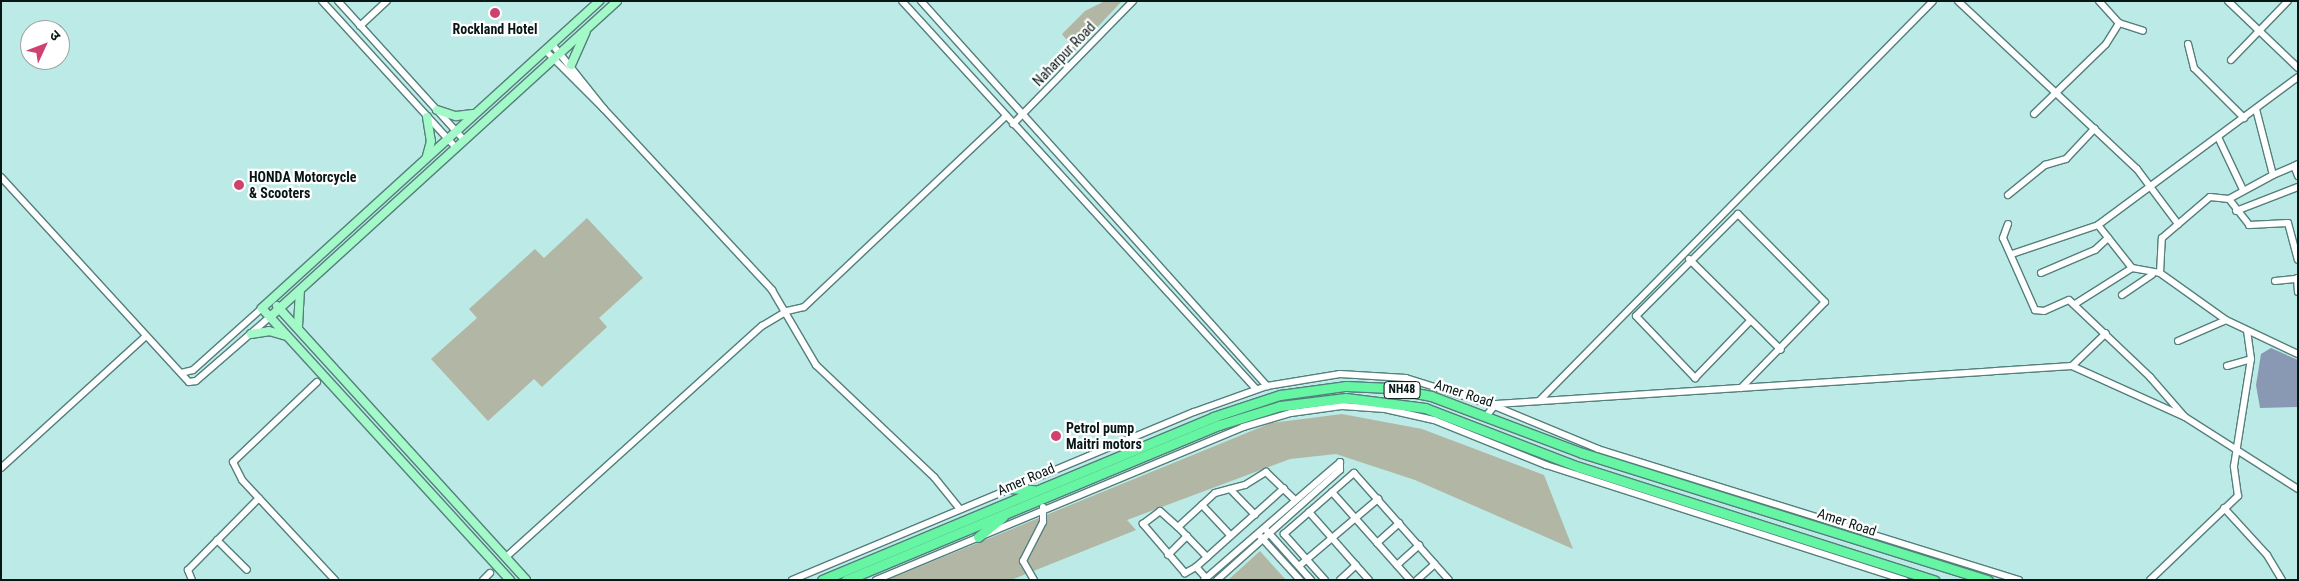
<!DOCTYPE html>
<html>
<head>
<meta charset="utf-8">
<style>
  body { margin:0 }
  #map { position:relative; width:2299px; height:581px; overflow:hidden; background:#bceae6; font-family:"Roboto Condensed","Noto Sans Devanagari",sans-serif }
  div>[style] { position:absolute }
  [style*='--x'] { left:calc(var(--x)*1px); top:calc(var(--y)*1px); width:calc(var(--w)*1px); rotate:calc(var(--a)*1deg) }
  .green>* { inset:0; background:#b1b7a4 }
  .water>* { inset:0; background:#8999b4 }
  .roads { filter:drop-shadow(1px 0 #547f7c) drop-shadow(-1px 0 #547f7c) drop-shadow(0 1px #547f7c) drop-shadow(0 -1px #547f7c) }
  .minor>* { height:6px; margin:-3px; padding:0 3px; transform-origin:3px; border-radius:3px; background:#fff }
  .major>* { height:8px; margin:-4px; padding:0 4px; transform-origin:4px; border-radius:4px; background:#a3f9c8 }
  .highway>* { height:9px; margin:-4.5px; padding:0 4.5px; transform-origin:4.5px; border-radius:4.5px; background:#66f5a3 }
  .dots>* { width:14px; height:14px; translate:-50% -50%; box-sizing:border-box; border:2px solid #fff; border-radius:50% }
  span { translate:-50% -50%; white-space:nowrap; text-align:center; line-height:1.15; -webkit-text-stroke:4.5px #fff; paint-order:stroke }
  .shield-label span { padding:1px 4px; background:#fff; border:1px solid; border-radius:4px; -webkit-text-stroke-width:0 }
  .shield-label { font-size:12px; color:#061716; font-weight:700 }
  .poi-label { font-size:14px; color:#061716; font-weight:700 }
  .left { translate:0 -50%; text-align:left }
  .street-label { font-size:14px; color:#061716 }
  .frame { position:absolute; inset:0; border:2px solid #061716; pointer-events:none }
  .north { position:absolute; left:20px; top:20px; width:50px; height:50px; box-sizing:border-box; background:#fff; border:1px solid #9ba2a2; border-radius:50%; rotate:47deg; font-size:14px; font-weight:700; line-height:20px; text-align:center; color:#061716 }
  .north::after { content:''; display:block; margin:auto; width:18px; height:22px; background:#cf416f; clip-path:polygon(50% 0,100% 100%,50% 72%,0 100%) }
</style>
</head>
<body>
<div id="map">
  <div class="green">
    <i style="clip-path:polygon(1105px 1px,1122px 1px,1075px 51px,1062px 34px,1085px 11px)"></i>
    <i style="clip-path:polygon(587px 218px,643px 278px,599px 318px,607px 327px,542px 387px,534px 379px,488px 421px,431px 359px,477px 318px,469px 309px,535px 249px,544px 258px)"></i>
    <i style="clip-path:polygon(1342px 414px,1422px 429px,1544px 475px,1573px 549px,1415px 480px,1336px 454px,1290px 459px,1127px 520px,1136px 530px,1011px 580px,887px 580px,1271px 423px)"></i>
    <i style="clip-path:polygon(1260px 551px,1286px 580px,1228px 580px)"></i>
  </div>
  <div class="water">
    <i style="clip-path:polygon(2271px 348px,2298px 360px,2298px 407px,2260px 408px,2256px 385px,2261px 354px)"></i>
  </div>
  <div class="roads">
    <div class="minor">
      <i style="--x:322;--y:1;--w:199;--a:47.6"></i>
      <i style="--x:338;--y:1;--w:188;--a:47.8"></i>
      <i style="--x:902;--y:1;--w:525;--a:47.62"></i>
      <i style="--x:921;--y:1;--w:518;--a:48.05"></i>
      <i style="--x:1958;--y:1;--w:245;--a:43.2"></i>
      <i style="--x:2137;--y:169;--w:69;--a:53.3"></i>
      <i style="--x:2099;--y:1;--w:30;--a:48"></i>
      <i style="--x:2228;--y:1;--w:97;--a:43.7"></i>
      <i style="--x:360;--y:26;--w:37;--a:-43"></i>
      <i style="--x:552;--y:44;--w:83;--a:51.3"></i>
      <i style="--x:604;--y:109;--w:247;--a:47.1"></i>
      <i style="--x:772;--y:290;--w:87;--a:59.6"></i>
      <i style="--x:816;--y:365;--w:163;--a:43.5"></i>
      <i style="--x:934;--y:477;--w:40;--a:51"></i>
      <i style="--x:2188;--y:44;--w:25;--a:76"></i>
      <i style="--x:2194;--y:68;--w:71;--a:45"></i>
      <i style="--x:545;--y:50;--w:83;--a:45"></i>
      <i style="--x:2231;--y:60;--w:82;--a:-46"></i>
      <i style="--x:2256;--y:109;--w:68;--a:75.6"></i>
      <i style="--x:2273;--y:175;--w:50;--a:151.4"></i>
      <i style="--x:2229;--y:199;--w:33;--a:52"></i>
      <i style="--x:2249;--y:225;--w:39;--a:-3"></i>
      <i style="--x:2288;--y:223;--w:38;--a:75"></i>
      <i style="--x:2034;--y:114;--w:100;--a:-44.2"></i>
      <i style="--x:2106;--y:44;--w:25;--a:-58"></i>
      <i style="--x:2119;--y:23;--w:25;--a:18"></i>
      <i style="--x:1013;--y:124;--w:172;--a:-45.7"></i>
      <i style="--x:2218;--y:137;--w:59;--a:64.7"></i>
      <i style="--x:2298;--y:164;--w:4;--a:153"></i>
      <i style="--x:2294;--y:166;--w:11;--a:68"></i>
      <i style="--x:2273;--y:175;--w:23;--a:-23"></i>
      <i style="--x:1;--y:177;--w:278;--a:47.5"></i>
      <i style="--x:189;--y:382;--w:7;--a:-8"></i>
      <i style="--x:196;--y:381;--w:98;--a:-40.9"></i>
      <i style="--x:2008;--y:195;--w:48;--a:-39"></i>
      <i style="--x:2045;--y:165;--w:22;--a:-16"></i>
      <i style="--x:2066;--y:159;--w:42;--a:-46.9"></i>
      <i style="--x:2236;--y:211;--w:66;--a:-21.2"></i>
      <i style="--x:2008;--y:224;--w:15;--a:110"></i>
      <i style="--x:2003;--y:238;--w:79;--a:66"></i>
      <i style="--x:2035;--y:310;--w:9;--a:6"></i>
      <i style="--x:2044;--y:311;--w:27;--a:-24"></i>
      <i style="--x:2069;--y:300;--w:112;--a:43.5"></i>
      <i style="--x:2150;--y:377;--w:52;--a:48.9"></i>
      <i style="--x:2098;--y:225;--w:249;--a:-36.5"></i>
      <i style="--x:2012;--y:254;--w:91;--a:-18.6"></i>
      <i style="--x:2098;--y:225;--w:55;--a:51.7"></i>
      <i style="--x:2132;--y:268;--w:28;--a:10"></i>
      <i style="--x:2160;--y:273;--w:81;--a:35.5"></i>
      <i style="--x:2226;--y:320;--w:80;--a:25.3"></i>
      <i style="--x:1689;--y:259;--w:129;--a:44.7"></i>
      <i style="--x:2041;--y:273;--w:59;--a:-23.1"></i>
      <i style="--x:2095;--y:250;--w:18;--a:-43"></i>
      <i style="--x:2160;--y:273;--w:35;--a:-87"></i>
      <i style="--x:2162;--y:238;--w:63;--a:-40.5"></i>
      <i style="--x:2210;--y:197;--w:19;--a:6"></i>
      <i style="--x:2297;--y:278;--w:14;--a:86"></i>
      <i style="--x:2275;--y:281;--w:20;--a:-6"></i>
      <i style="--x:2122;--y:295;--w:36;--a:-34"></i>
      <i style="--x:2075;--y:304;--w:67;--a:-32.3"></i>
      <i style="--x:2178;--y:341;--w:52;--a:-23.6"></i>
      <i style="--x:2072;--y:366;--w:47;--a:-44.1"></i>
      <i style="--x:2227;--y:366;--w:25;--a:-16"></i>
      <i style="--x:181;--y:373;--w:12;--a:-14"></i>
      <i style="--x:193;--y:370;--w:93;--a:-41.9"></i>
      <i style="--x:317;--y:382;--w:116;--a:136.4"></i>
      <i style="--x:233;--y:462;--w:20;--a:63"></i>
      <i style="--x:242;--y:480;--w:137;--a:47.1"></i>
      <i style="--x:1741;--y:388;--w:120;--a:-45.7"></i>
      <i style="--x:1825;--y:302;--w:124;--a:-134.7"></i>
      <i style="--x:1738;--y:214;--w:144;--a:135"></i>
      <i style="--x:1636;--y:316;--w:86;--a:46.4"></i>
      <i style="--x:1695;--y:378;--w:79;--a:-46"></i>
      <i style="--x:1539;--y:401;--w:561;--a:-45.43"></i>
      <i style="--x:1487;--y:415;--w:14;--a:-51"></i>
      <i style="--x:1496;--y:404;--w:577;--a:-3.77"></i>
      <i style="--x:2072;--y:366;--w:124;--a:24.3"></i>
      <i style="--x:2185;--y:417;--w:134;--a:32.5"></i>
      <i style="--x:1;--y:468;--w:196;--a:-42.3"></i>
      <i style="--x:1230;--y:489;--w:36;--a:46"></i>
      <i style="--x:1332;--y:492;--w:118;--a:48.4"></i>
      <i style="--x:1202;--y:505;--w:42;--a:46.9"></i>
      <i style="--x:2224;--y:508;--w:64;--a:47.5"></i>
      <i style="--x:2267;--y:555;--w:29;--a:59"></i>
      <i style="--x:1309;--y:512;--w:91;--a:48.6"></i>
      <i style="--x:1178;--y:527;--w:42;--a:46"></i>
      <i style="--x:1267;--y:531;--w:66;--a:48.1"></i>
      <i style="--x:1260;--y:536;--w:59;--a:47.7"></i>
      <i style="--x:217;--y:540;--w:42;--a:45"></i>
      <i style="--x:1377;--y:543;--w:30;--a:-42"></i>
      <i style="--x:1168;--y:555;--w:27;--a:-45"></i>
      <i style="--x:506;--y:557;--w:345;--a:-42.1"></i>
      <i style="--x:762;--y:326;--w:29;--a:-31"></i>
      <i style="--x:787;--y:311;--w:17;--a:-13"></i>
      <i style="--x:804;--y:307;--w:277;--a:-43.4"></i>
      <i style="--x:1397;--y:565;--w:30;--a:-42"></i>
      <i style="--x:1299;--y:566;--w:104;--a:-40.3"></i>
      <i style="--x:1196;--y:567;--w:118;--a:-41.9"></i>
      <i style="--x:1206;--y:578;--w:15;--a:-132"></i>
      <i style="--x:1196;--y:567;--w:13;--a:151"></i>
      <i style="--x:1185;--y:573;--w:65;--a:-130.6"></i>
      <i style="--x:1143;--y:524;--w:21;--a:-37"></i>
      <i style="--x:1160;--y:511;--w:24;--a:42"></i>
      <i style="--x:1178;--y:527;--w:50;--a:-42.6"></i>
      <i style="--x:1215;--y:493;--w:31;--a:-15"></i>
      <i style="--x:1245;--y:485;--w:25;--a:-32"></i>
      <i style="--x:1266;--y:472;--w:39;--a:44"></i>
      <i style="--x:192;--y:580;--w:11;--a:-112"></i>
      <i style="--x:188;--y:570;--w:101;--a:-45.4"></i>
      <i style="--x:483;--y:580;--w:10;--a:-45"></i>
      <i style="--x:792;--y:580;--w:436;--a:-22.7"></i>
      <i style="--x:1194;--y:412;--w:77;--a:-19.6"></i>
      <i style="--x:1267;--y:386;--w:74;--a:-9.3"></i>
      <i style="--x:1340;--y:374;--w:66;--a:3.5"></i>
      <i style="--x:1406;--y:378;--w:90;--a:17.4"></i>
      <i style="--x:1492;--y:405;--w:115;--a:22.5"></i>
      <i style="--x:1598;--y:449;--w:441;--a:17.3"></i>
      <i style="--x:876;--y:580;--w:398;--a:-22.6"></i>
      <i style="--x:1243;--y:427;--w:50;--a:-16.3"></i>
      <i style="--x:1291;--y:413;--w:51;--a:-7.8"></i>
      <i style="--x:1342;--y:406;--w:43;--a:4"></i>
      <i style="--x:1385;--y:409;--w:50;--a:12.7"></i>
      <i style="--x:1434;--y:420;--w:121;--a:21.9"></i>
      <i style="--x:1546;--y:465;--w:377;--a:17.8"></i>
      <i style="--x:1034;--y:580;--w:22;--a:-120"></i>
      <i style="--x:1023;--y:561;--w:44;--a:-62.9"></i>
      <i style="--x:1043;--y:522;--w:15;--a:-90"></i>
      <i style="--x:1204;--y:580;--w:180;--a:-40.9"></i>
      <i style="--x:1340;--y:462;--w:8;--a:90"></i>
      <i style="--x:1340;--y:470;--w:165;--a:138.2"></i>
      <i style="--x:1325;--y:580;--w:62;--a:-131.7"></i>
      <i style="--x:1284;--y:534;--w:93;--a:-41.1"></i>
      <i style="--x:1354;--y:473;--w:143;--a:48.4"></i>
      <i style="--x:1340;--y:580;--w:22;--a:-43"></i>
      <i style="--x:1417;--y:580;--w:24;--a:-42"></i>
      <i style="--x:2150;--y:580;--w:122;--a:-43.7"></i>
      <i style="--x:2238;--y:496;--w:30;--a:-98"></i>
      <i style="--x:2234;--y:466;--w:108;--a:-81"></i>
      <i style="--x:2251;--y:359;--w:27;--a:-98"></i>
    </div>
    <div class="major">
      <i style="--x:571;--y:65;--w:36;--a:-66"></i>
      <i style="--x:437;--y:110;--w:20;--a:18"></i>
      <i style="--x:456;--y:116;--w:17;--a:-7"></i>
      <i style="--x:427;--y:117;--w:24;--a:81"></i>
      <i style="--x:431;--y:141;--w:16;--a:105"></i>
      <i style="--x:277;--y:306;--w:370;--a:47.7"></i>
      <i style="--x:270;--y:317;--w:469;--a:-42.3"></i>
      <i style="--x:298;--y:327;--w:35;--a:-87"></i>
      <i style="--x:251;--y:334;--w:18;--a:-9"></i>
      <i style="--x:269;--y:331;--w:18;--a:16"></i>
      <i style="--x:510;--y:580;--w:368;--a:-132.4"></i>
      <i style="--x:262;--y:308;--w:456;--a:-42.3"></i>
    </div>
    <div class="highway">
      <i style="--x:1009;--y:488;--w:25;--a:5"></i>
      <i style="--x:978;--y:537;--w:32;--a:-39"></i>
      <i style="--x:822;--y:580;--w:424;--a:-22.6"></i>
      <i style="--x:1213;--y:417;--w:71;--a:-18.2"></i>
      <i style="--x:1280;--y:395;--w:67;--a:-7.8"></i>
      <i style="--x:1346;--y:386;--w:44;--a:2.6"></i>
      <i style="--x:1390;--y:388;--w:42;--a:11"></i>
      <i style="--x:1431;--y:396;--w:161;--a:20.7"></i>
      <i style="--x:1582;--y:453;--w:425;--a:17.4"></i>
      <i style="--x:846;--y:580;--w:404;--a:-22.6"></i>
      <i style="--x:1219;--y:425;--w:64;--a:-17.3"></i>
      <i style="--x:1280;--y:406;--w:66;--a:-6.9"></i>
      <i style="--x:1346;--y:398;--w:80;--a:7.2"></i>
      <i style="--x:1425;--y:408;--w:165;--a:21"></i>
      <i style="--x:1579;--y:467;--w:373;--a:17.7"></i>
    </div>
  </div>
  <div class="dots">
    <i style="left:495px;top:13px;background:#cf416f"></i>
    <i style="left:239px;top:185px;background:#cf416f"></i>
    <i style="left:1056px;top:436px;background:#cf416f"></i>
  </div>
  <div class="shield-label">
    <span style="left:1402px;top:390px">NH48</span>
  </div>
  <div class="poi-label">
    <span style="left:495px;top:29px">Rockland Hotel</span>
    <span class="left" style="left:249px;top:185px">HONDA Motorcycle<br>&amp; Scooters</span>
    <span class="left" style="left:1066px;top:436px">Petrol pump<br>Maitri motors</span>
  </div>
  <div class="street-label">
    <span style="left:1064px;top:54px;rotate:-46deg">Naharpur Road</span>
    <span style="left:1464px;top:393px;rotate:18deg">Amer Road</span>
    <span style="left:1026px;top:479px;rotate:-23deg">Amer Road</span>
    <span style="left:1847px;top:522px;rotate:18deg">Amer Road</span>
  </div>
  <div class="frame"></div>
  <div class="north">उ</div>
</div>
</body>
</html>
